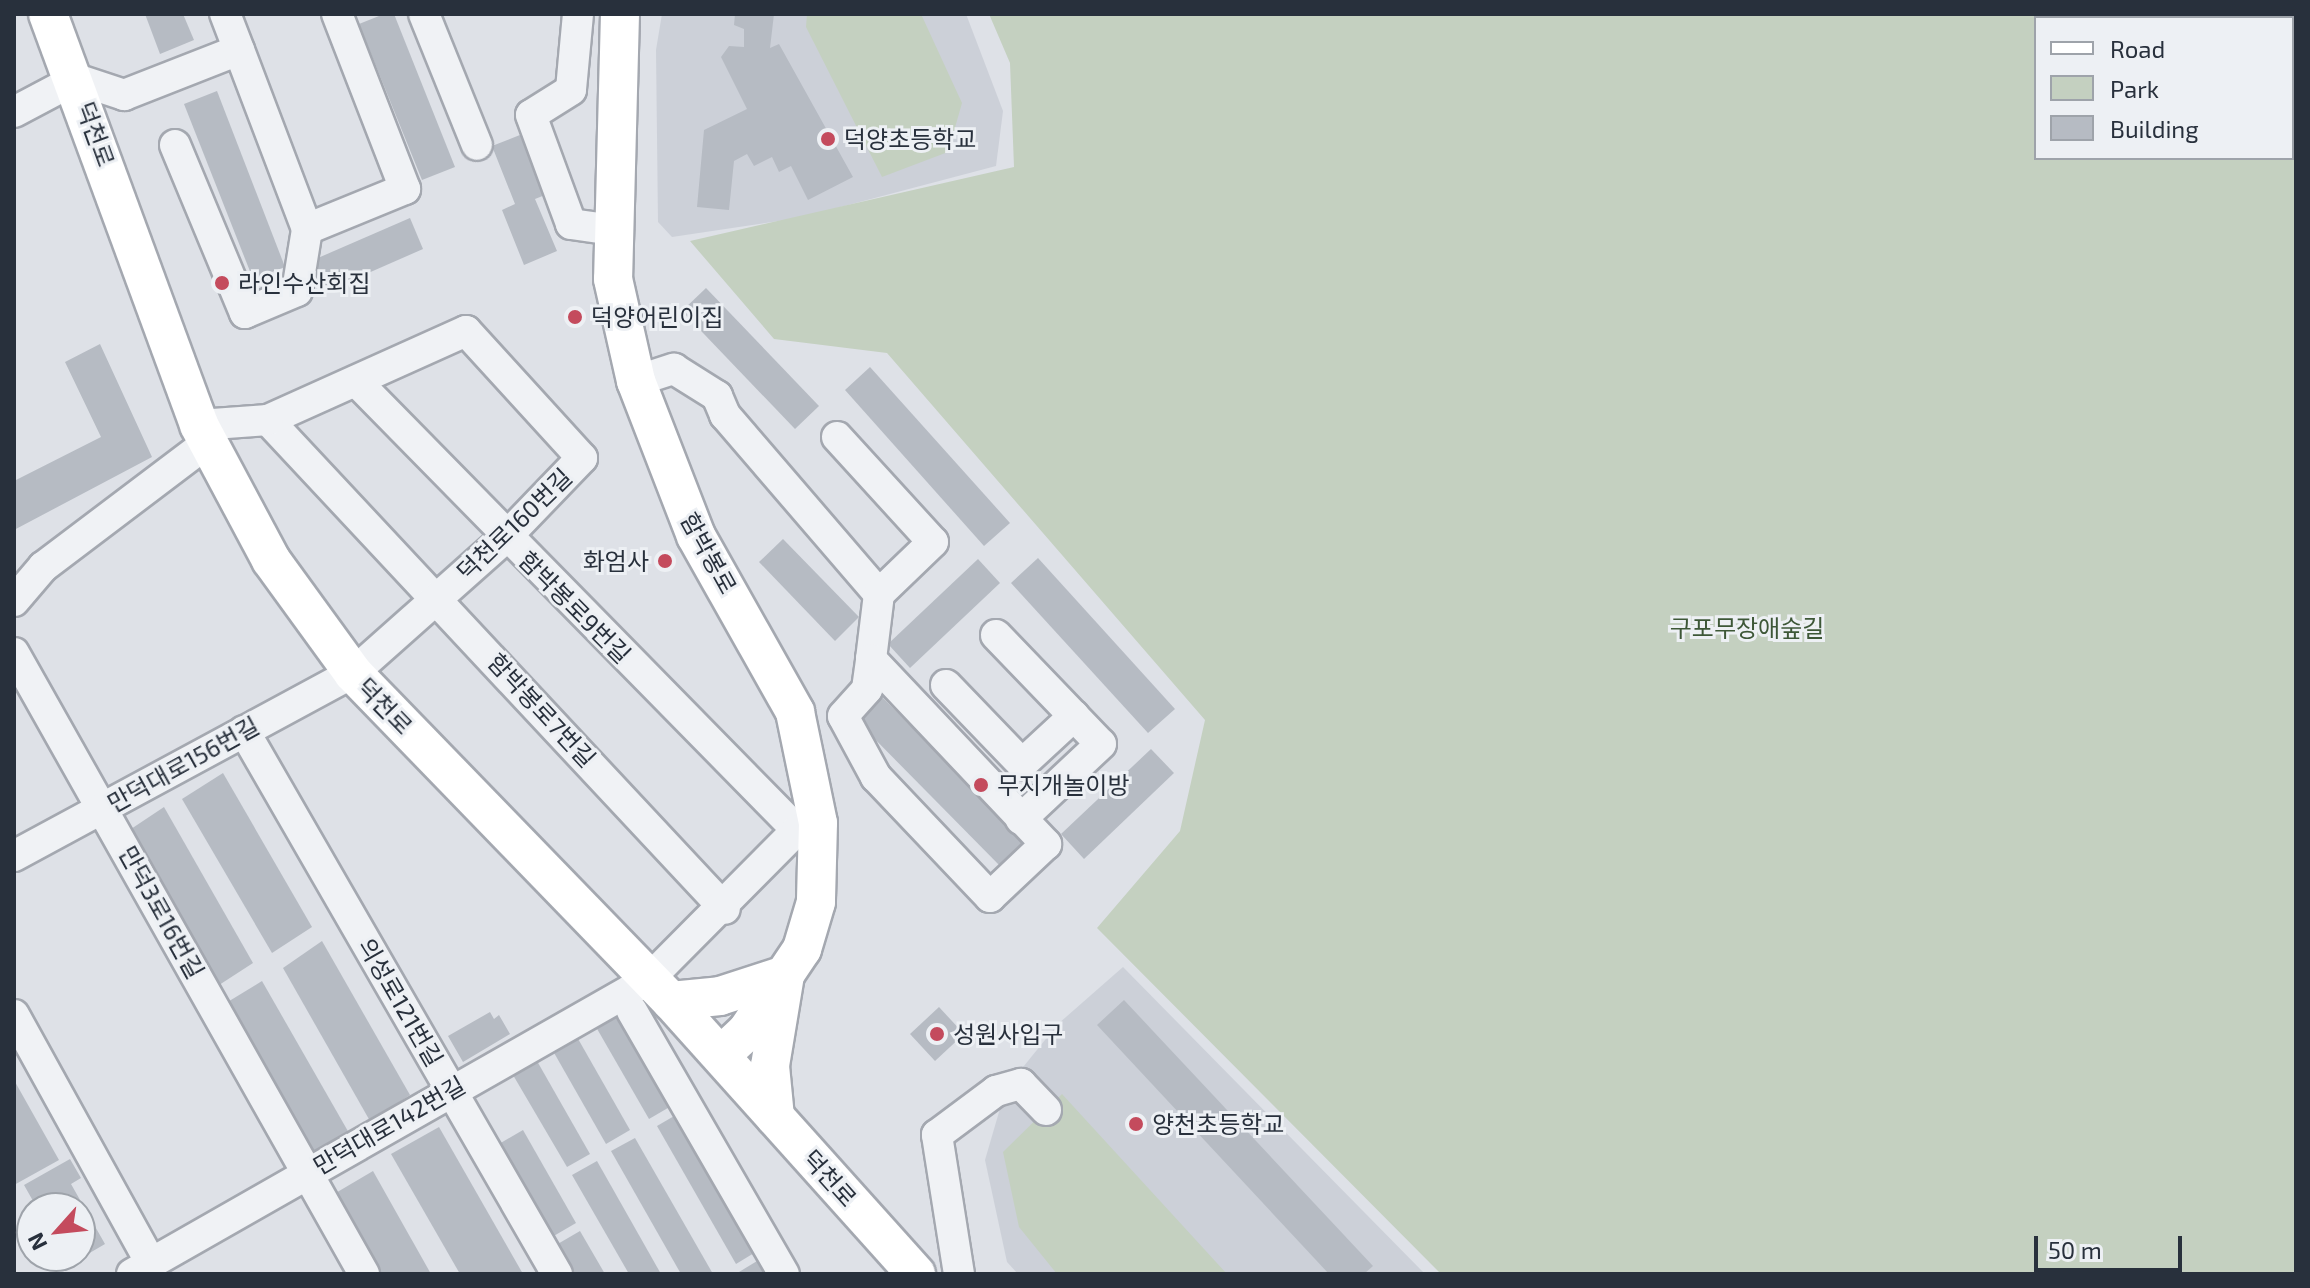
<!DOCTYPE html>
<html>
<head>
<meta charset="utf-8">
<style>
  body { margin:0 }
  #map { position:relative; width:2310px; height:1288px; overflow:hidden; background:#dee1e7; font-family:"Exo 2","Noto Sans KR",sans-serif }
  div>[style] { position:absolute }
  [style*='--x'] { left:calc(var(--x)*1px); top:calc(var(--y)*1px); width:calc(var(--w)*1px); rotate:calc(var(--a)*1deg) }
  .built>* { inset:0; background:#ccd0d8 }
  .green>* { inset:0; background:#c4d0c0 }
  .building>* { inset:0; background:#b6bbc3 }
  .roads { filter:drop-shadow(2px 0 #a4a8b0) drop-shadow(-2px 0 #a4a8b0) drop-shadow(0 2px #a4a8b0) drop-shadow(0 -2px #a4a8b0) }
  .minor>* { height:30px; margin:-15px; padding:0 15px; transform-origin:15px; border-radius:15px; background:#f0f2f5 }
  .major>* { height:38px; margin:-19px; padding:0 19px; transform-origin:19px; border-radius:19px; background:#fff }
  .dots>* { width:22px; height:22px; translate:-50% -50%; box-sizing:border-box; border:4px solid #edf0f4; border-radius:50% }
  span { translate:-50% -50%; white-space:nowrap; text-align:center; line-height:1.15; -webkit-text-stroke:6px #edf0f4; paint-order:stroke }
  .street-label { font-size:24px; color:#28303c }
  .poi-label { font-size:24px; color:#28303c }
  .left { translate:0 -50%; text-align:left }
  .right { translate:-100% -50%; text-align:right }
  .park-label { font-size:24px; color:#3d5737 }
  .frame { position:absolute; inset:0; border:16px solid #28303c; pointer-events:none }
  .legend { position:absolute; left:2034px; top:16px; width:260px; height:144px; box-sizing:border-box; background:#edf0f4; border:2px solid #9ea3aa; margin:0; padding:10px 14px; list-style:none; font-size:24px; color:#28303c }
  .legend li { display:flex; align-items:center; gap:16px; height:40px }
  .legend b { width:40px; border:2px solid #9ea3aa }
  .north { position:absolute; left:16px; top:1192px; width:80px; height:80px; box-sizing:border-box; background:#edf0f4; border:2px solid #9ea3aa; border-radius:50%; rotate:243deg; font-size:22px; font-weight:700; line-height:32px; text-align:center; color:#28303c }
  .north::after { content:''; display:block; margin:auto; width:28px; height:36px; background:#c44b5d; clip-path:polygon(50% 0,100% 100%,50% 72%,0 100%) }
  .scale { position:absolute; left:2034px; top:1236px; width:148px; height:36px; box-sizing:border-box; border:4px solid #28303c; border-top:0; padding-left:10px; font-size:24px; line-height:28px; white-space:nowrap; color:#28303c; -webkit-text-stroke:6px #edf0f4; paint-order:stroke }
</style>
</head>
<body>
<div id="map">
  <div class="built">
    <i style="clip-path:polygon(662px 14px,966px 14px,1003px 111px,996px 166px,799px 218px,672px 237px,658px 222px,656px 50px)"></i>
    <i style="clip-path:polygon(1123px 967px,1425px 1274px,1018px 1274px,1007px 1262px,985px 1160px,1006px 1088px,1058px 1024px)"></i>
  </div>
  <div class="green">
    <i style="clip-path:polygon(807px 14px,921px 14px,962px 103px,948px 152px,882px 177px,806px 27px)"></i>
    <i style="clip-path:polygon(evenodd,989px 14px,2296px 14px,2296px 1274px,1441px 1274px,1097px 928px,1180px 831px,1205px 720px,887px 353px,774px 339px,690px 241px,1014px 167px,1010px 63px,989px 14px,2036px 18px,2292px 18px,2292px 158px,2036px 158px,2036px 18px)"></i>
    <i style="clip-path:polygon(1062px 1094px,1227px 1274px,1057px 1274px,1019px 1227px,1003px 1152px)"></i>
  </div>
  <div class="building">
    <i style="clip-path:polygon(145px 14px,183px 14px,194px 40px,160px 54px)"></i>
    <i style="clip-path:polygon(384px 14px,394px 14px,455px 167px,422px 180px,359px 24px)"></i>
    <i style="clip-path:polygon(735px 14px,774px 14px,770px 48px,779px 44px,853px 177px,808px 200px,791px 166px,779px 172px,772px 157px,754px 166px,747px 154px,734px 161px,729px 210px,697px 207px,704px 130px,747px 109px,721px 57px,729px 46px,744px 47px,744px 29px,734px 25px)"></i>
    <i style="clip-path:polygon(217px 91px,285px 267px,253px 279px,184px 104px)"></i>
    <i style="clip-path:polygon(525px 133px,550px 193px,535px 199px,557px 251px,524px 265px,502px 210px,515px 204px,492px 146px)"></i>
    <i style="clip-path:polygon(410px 218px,423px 249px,325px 292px,311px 261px)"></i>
    <i style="clip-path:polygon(706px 288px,819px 406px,795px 429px,682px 311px)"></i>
    <i style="clip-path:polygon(100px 344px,152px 457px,14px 530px,14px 481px,101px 437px,65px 362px)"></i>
    <i style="clip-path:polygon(870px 367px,1010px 523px,984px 546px,845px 390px)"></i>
    <i style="clip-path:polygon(783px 539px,859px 617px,835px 641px,759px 562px)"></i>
    <i style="clip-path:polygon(1038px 558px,1175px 709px,1148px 733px,1011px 583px)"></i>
    <i style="clip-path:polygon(978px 559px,1000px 583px,910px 668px,888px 644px)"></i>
    <i style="clip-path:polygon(881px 696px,1028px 845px,1003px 869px,856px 720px)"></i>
    <i style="clip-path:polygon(1151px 749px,1174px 773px,1084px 859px,1061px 834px)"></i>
    <i style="clip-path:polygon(223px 773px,312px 927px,272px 953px,182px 799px)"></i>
    <i style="clip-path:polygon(164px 807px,253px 963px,216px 987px,128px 831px)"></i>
    <i style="clip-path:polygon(322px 941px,410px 1095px,370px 1121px,283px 968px)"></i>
    <i style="clip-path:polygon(262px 981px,349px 1133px,314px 1156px,226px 1003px)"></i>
    <i style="clip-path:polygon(1124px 1000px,1373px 1266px,1364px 1274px,1329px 1274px,1097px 1025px)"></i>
    <i style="clip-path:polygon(939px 1007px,964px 1034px,935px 1061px,910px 1034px)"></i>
    <i style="clip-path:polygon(490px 1012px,494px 1019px,499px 1015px,510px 1034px,463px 1062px,448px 1036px)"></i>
    <i style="clip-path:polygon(620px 1013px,673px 1105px,649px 1119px,596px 1027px)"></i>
    <i style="clip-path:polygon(577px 1037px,630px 1130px,606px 1144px,553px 1051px)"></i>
    <i style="clip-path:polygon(537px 1061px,590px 1154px,567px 1167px,513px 1075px)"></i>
    <i style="clip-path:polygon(14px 1080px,59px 1160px,14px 1185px)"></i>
    <i style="clip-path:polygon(681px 1112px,759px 1250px,736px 1264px,657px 1126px)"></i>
    <i style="clip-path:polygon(439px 1127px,523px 1274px,460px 1274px,391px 1154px)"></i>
    <i style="clip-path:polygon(523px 1130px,576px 1223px,552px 1237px,499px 1144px)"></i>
    <i style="clip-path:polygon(635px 1138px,713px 1274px,681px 1274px,611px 1151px)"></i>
    <i style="clip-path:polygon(70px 1159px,81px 1178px,71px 1184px,105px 1244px,69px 1265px,65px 1256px,80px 1256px,80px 1208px,37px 1208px,24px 1185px)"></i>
    <i style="clip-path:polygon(597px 1161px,661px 1274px,629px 1274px,572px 1175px)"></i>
    <i style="clip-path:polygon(373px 1171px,431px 1274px,381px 1274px,334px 1194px)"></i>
    <i style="clip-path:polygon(580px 1231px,605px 1274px,573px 1274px,556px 1245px)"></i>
    <i style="clip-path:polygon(762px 1258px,771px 1274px,740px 1274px,739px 1272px)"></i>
  </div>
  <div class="roads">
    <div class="minor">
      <i style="--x:424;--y:14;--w:141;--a:68"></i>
      <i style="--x:578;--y:14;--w:76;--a:95.3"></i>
      <i style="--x:571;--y:90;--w:47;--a:148"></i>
      <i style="--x:531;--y:115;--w:116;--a:69.8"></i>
      <i style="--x:571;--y:224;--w:42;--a:8.1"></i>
      <i style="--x:14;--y:112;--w:70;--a:-28"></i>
      <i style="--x:76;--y:79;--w:51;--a:18.4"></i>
      <i style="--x:124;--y:95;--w:123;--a:-21.4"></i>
      <i style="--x:239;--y:50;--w:39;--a:-111"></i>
      <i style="--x:175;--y:145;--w:182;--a:67.4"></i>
      <i style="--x:245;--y:313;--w:56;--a:-22.9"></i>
      <i style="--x:297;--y:291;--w:63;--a:-80.8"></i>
      <i style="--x:307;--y:229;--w:191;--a:-110.8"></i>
      <i style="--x:307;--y:229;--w:106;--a:-22.2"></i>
      <i style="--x:405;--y:189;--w:188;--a:-111.2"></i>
      <i style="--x:356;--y:381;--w:629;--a:45.52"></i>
      <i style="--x:636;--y:381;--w:40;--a:-18"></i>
      <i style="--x:674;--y:369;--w:51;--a:32.1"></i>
      <i style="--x:717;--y:396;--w:21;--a:67"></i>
      <i style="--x:725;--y:415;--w:236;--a:49.3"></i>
      <i style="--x:879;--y:594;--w:65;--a:97"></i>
      <i style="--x:871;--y:659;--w:255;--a:46.6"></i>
      <i style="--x:1046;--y:844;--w:77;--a:136.6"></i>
      <i style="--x:990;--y:897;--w:166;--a:-133.5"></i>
      <i style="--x:876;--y:777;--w:69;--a:-118.4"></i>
      <i style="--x:843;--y:716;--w:36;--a:-48"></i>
      <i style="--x:867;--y:689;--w:30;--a:-82"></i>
      <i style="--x:268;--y:420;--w:669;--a:46.94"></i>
      <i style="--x:837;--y:437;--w:142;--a:47.6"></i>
      <i style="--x:933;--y:542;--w:75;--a:136.1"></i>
      <i style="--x:14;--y:601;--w:45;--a:-49.5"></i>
      <i style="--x:43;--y:567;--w:207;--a:-37.1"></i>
      <i style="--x:996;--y:635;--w:151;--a:46.1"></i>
      <i style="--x:1101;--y:744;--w:110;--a:136.8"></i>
      <i style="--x:14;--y:653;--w:713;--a:60.59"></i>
      <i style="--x:946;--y:685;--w:110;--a:46.1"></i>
      <i style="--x:1022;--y:764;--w:71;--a:-42.7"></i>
      <i style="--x:244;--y:731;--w:627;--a:60.04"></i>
      <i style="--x:14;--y:856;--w:385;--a:-28.4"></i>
      <i style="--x:353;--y:673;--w:203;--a:-41.6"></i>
      <i style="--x:505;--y:538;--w:111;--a:-46.1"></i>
      <i style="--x:582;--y:458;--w:172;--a:-132.4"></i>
      <i style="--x:466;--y:331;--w:217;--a:155.8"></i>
      <i style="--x:268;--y:420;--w:69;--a:175.9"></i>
      <i style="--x:632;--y:1011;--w:304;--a:60"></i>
      <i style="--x:14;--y:1015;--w:283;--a:61.1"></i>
      <i style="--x:132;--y:1274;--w:594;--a:-29.67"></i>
      <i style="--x:648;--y:980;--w:211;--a:-45.2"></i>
      <i style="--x:797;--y:830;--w:22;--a:-18"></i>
      <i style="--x:959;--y:1274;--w:141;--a:-99"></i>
      <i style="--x:937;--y:1135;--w:74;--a:-36.7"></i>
      <i style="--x:996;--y:1091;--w:26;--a:-16"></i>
      <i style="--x:1021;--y:1084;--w:36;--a:46"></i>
    </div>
    <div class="major">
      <i style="--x:48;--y:14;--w:438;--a:69.8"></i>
      <i style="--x:199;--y:425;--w:153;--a:61.9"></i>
      <i style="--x:271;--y:560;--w:140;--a:54"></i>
      <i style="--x:353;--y:673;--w:457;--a:45.9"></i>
      <i style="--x:671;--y:1001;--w:367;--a:48.1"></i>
      <i style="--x:620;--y:14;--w:265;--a:91.5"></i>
      <i style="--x:613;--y:279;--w:105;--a:77.3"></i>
      <i style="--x:636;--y:381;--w:166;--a:68.8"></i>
      <i style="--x:696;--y:536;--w:202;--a:60.6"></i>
      <i style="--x:795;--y:712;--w:113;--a:78.3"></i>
      <i style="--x:818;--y:823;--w:79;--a:91.5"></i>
      <i style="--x:816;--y:902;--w:49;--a:106.6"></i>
      <i style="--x:802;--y:949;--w:99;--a:123.9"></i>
      <i style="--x:747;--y:1031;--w:35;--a:137"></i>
      <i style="--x:671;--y:1001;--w:49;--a:-5.8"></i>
      <i style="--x:720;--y:996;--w:68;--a:-17.9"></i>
      <i style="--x:785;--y:975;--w:92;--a:99.4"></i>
      <i style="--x:770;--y:1066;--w:51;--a:84.4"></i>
    </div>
  </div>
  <div class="dots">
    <i style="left:828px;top:139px;background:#c44b5d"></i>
    <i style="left:222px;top:283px;background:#c44b5d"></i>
    <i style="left:575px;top:317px;background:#c44b5d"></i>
    <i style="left:665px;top:561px;background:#c44b5d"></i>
    <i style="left:981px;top:785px;background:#c44b5d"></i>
    <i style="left:937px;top:1034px;background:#c44b5d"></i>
    <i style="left:1136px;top:1124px;background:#c44b5d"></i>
  </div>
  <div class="street-label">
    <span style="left:96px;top:134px;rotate:70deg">덕천로</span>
    <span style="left:514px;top:524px;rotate:-44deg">덕천로160번길</span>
    <span style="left:709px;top:553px;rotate:61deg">함박봉로</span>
    <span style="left:575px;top:607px;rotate:45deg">함박봉로9번길</span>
    <span style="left:385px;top:706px;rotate:46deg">덕천로</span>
    <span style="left:542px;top:710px;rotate:47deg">함박봉로7번길</span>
    <span style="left:183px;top:764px;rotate:-29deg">만덕대로156번길</span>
    <span style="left:162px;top:912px;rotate:61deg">만덕3로16번길</span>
    <span style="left:401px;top:1002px;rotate:60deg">의성로121번길</span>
    <span style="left:389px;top:1125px;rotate:-30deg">만덕대로142번길</span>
    <span style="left:830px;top:1178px;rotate:48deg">덕천로</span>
  </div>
  <div class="poi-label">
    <span class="left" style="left:844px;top:139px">덕양초등학교</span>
    <span class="left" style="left:238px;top:283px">라인수산회집</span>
    <span class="left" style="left:591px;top:317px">덕양어린이집</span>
    <span class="right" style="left:649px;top:561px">화엄사</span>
    <span class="left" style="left:997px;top:785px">무지개놀이방</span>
    <span class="left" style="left:953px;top:1034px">성원사입구</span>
    <span class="left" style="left:1152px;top:1124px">양천초등학교</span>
  </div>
  <div class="park-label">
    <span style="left:1747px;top:628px">구포무장애숲길</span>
  </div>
  <div class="frame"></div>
  <ul class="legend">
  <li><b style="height:10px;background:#fff"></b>Road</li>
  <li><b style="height:22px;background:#c4d0c0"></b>Park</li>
  <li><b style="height:22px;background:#b6bbc3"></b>Building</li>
  </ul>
  <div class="north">N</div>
  <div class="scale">50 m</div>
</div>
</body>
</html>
